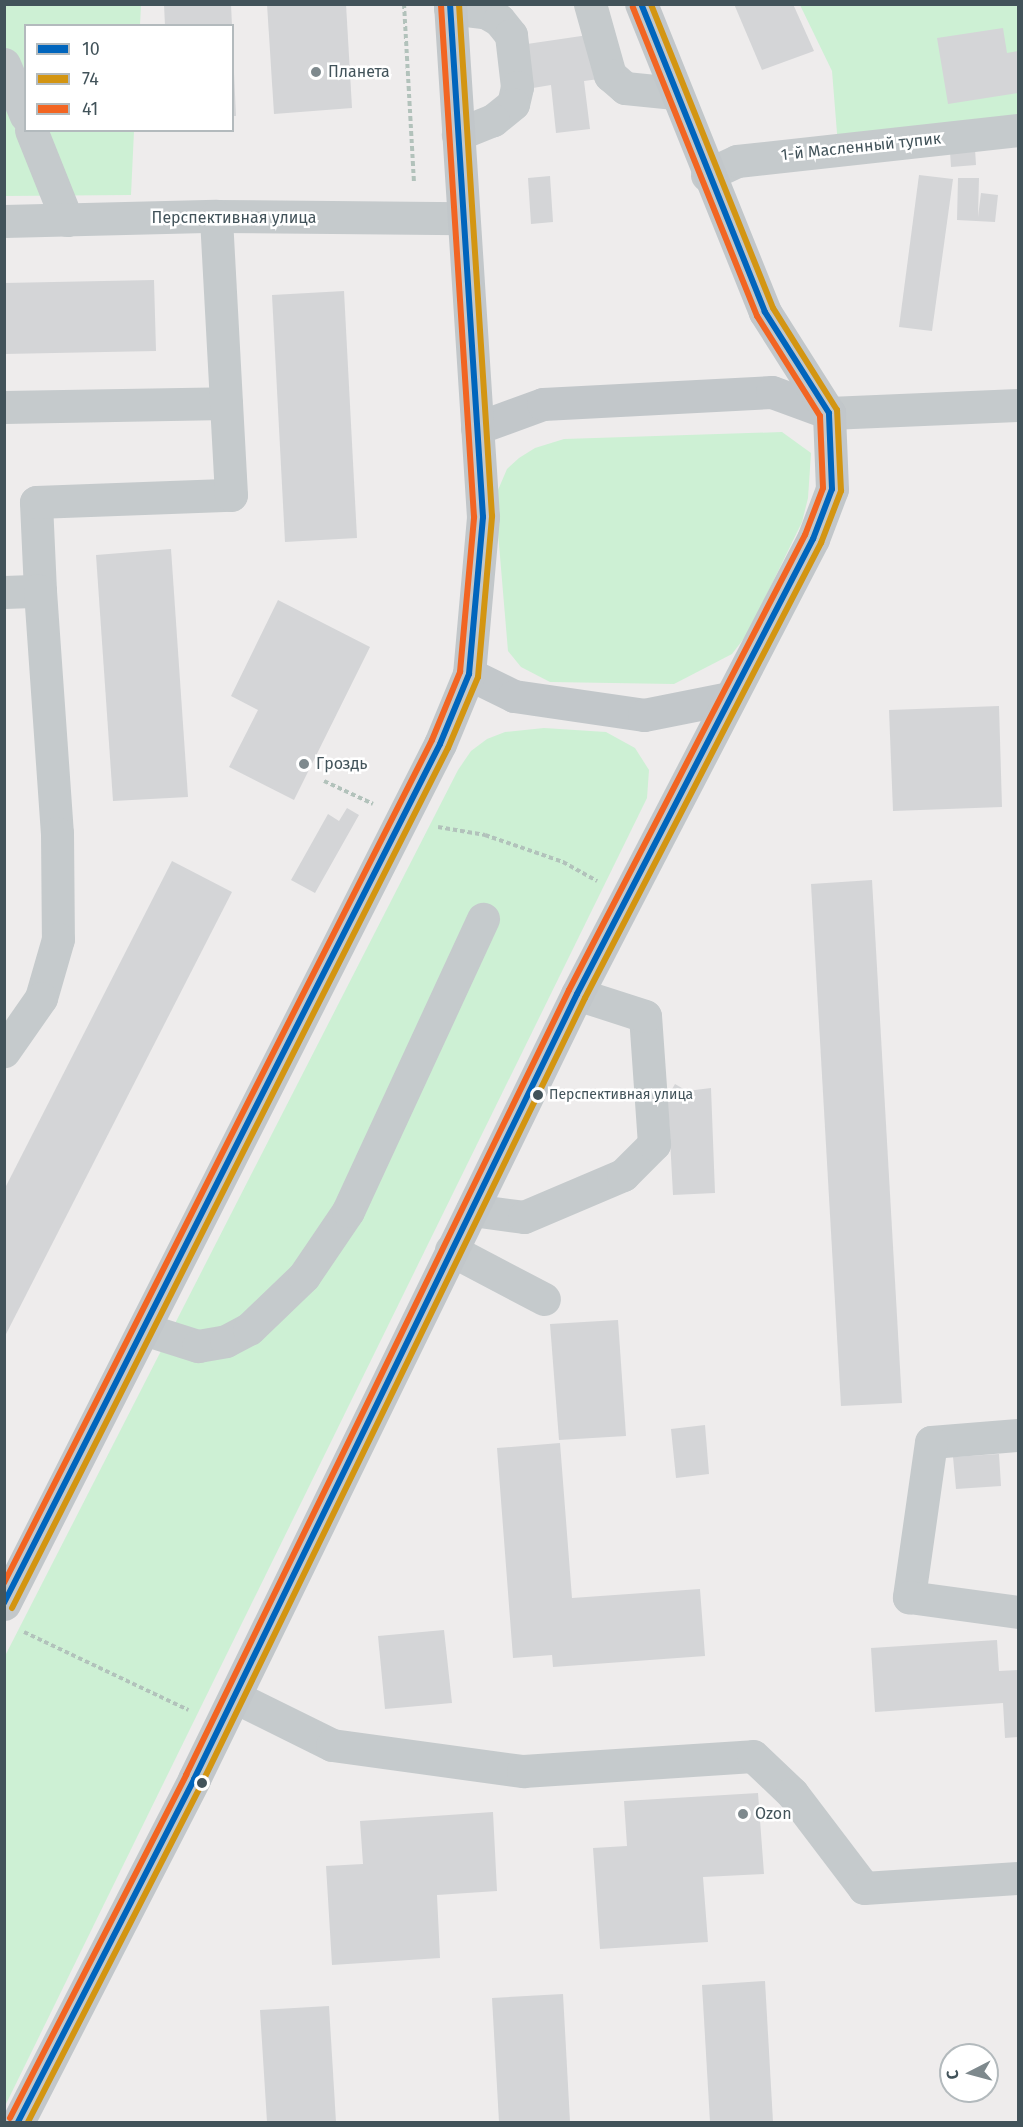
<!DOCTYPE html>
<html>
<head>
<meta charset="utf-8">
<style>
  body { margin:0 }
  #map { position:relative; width:1023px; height:2127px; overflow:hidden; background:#eeecec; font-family:"Fira Sans",sans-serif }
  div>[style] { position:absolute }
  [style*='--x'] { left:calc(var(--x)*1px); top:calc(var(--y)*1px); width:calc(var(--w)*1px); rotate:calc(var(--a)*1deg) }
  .green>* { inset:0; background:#cdf0d4 }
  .building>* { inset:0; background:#d4d5d7 }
  .path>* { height:4px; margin-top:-2px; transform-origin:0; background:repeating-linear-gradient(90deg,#b2c2bb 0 4.5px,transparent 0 7.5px) }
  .minor>* { height:33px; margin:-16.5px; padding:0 16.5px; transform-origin:16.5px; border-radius:16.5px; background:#c5cacc }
  .major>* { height:33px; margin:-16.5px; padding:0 16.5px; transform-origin:16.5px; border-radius:16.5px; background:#c2c7ca }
  .bus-1>* { height:6px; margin:-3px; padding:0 3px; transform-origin:3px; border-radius:3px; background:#0065bd }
  .bus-2>* { height:6px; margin:-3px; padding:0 3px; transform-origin:3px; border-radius:3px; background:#d39512 }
  .bus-3>* { height:6px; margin:-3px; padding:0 3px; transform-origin:3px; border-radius:3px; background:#f26522 }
  .dots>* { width:16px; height:16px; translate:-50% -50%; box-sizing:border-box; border:3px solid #fff; border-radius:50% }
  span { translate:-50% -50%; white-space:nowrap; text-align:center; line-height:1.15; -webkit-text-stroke:5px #fff; paint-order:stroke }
  .bus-label { font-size:14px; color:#42535a }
  .left { translate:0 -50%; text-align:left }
  .poi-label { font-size:16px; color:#42535a }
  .street-label { font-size:16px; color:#42535a }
  .frame { position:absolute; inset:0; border:6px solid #42535a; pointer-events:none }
  .legend { position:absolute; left:24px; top:24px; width:210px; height:108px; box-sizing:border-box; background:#fff; border:2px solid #b3babd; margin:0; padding:8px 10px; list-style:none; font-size:18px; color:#42535a }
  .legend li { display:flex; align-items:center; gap:12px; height:30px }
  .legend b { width:30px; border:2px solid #b3babd }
  .north { position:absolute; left:939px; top:2043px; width:60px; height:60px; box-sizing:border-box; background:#fff; border:2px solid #b3babd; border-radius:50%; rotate:264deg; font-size:16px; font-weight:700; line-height:24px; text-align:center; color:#42535a }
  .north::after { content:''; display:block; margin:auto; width:21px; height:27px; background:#7e898d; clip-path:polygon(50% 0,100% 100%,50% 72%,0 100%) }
</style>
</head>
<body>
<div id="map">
  <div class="green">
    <i style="clip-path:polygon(4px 5px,141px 5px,140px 25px,26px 26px,26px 130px,134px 131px,131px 195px,5px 196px)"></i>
    <i style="clip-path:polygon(800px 5px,1018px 5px,1018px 137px,839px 158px,832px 71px)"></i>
    <i style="clip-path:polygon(782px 432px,811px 453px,808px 498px,802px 522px,748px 633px,732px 654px,674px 684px,550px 682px,521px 667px,508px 651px,495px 497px,507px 469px,519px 458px,535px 448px,564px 439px)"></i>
    <i style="clip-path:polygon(544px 728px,606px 732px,635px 748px,649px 770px,647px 798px,5px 2106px,5px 1656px,458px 770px,471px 751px,487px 739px,505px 732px)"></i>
  </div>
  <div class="building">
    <i style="clip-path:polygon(164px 4px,231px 4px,232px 26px,165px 26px)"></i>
    <i style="clip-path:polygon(267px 4px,346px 4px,352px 108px,274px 114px)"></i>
    <i style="clip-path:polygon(734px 4px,793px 4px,814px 51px,762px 70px)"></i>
    <i style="clip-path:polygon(1003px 28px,1007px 53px,1018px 51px,1018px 93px,948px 104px,937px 38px)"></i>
    <i style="clip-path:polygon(595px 34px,599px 79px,584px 81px,590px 129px,556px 133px,551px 85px,533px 88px,527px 44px)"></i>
    <i style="clip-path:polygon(232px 73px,234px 73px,236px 116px,232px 116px)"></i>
    <i style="clip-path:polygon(975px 149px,976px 165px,951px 167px,950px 151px)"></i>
    <i style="clip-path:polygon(919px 175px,953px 179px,932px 331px,899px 327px)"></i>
    <i style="clip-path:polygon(550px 176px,553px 222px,531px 224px,528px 178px)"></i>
    <i style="clip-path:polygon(958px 178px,979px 178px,978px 217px,981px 193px,998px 195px,995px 222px,957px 220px)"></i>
    <i style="clip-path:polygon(154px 280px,156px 351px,4px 354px,4px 283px)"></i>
    <i style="clip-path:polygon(344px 291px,357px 538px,285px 542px,272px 295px)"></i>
    <i style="clip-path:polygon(171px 549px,188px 797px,113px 801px,96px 555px)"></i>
    <i style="clip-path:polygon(278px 600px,370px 647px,294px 800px,229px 767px,258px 710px,231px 696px)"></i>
    <i style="clip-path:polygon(999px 706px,1002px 807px,893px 811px,889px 710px)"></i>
    <i style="clip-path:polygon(347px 808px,359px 815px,315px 893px,291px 880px,328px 814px,339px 821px)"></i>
    <i style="clip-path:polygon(172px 861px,232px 892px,4px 1338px,4px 1190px)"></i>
    <i style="clip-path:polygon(872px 880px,902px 1403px,841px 1406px,811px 884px)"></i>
    <i style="clip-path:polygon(675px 1084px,687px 1091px,711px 1088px,715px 1193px,673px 1195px,669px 1121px,657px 1115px)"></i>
    <i style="clip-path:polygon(618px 1320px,626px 1436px,559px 1440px,550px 1324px)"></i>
    <i style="clip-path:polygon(705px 1425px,709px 1474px,676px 1478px,671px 1429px)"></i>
    <i style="clip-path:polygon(560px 1443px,572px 1598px,700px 1589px,705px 1656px,553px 1667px,552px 1655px,513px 1658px,497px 1448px)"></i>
    <i style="clip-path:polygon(999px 1454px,1001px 1486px,956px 1489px,953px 1457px)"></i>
    <i style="clip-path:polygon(444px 1630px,452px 1703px,385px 1709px,378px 1636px)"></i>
    <i style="clip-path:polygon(997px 1640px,999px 1671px,1018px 1670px,1018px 1737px,1005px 1738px,1003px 1703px,875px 1712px,871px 1648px)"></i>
    <i style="clip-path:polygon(758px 1793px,764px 1874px,703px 1877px,708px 1942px,600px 1949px,593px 1848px,627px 1846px,624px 1801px)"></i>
    <i style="clip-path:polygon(493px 1812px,497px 1891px,437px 1895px,440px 1958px,332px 1965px,326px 1866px,363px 1864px,360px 1821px)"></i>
    <i style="clip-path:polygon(765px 1981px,773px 2122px,710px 2122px,702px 1985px)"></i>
    <i style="clip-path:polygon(563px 1994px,570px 2122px,499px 2122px,492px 1998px)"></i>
    <i style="clip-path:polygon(329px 2006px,336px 2122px,267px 2122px,260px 2010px)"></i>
  </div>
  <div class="path">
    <i style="--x:404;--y:4;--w:178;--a:86.8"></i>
    <i style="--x:324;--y:781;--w:54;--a:25.1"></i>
    <i style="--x:438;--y:827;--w:48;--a:9.7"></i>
    <i style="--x:485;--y:835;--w:83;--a:19.1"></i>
    <i style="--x:563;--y:862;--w:39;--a:29"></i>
    <i style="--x:24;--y:1632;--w:182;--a:25.4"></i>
  </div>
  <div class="minor">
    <i style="--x:590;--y:4;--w:74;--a:74.3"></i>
    <i style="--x:610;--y:75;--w:20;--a:41"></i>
    <i style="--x:625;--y:88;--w:50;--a:5.7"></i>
    <i style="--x:450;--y:8;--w:35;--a:7"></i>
    <i style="--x:485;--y:12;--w:16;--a:30"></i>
    <i style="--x:499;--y:20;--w:19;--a:51"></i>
    <i style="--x:511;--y:35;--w:52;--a:83.4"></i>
    <i style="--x:517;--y:87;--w:17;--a:103"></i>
    <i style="--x:513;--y:104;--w:26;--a:141"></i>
    <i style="--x:493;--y:120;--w:38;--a:158"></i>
    <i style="--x:4;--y:64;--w:56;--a:67.1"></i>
    <i style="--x:31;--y:130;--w:97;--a:68.2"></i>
    <i style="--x:707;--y:175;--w:33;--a:-25"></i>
    <i style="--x:737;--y:161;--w:283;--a:-6.3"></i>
    <i style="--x:4;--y:221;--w:212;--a:-1.4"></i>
    <i style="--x:216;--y:216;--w:247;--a:0.5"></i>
    <i style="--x:4;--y:407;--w:222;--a:-1"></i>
    <i style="--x:829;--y:413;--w:189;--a:-2.4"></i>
    <i style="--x:40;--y:591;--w:89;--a:-92.6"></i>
    <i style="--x:36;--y:502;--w:195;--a:-2.1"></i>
    <i style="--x:231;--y:495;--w:279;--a:-93.1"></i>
    <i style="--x:4;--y:592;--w:36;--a:-2"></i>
    <i style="--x:40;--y:591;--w:243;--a:86"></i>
    <i style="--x:57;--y:833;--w:106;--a:89.5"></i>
    <i style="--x:58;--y:939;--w:61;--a:106.1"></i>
    <i style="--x:41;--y:998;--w:65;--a:124.9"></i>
    <i style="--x:472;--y:1210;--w:52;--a:7.7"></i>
    <i style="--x:524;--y:1217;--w:108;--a:-23"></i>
    <i style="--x:623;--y:1175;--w:44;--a:-45"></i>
    <i style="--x:654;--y:1144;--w:128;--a:-94"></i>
    <i style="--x:645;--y:1016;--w:71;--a:-162.1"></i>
    <i style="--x:451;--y:1250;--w:105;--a:27.8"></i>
    <i style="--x:144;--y:1329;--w:57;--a:17.5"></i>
    <i style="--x:198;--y:1346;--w:28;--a:-10"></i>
    <i style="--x:226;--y:1341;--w:26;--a:-28"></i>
    <i style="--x:249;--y:1329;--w:76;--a:-43.9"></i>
    <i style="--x:304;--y:1276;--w:78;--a:-55.9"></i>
    <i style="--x:348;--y:1211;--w:322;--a:-65.2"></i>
    <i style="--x:1018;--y:1435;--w:87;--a:175.4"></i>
    <i style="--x:931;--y:1442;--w:157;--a:98.1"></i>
    <i style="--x:909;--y:1597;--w:110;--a:7.8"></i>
    <i style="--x:235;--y:1697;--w:108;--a:26.3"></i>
    <i style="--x:332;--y:1745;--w:193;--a:7.8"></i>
    <i style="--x:523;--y:1771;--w:230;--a:-3.7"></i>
    <i style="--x:753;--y:1756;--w:54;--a:43.5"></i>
    <i style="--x:792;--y:1793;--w:119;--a:52.8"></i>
    <i style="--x:864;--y:1888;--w:154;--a:-3.7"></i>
  </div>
  <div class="major">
    <i style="--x:477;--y:428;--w:70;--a:-20"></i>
    <i style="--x:543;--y:404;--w:229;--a:-3"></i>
    <i style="--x:772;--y:392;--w:61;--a:20.2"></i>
    <i style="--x:469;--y:674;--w:50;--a:26.1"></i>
    <i style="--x:514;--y:696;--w:131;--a:8.3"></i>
    <i style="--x:644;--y:715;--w:87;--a:-11.3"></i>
    <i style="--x:4;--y:1604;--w:964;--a:-63.12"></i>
    <i style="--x:440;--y:744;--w:76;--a:-67.5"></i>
    <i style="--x:469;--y:674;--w:158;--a:-84.9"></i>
    <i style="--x:483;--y:517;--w:514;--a:-93.68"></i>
    <i style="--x:18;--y:2122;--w:386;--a:-62.8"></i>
    <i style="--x:194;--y:1779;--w:873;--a:-63.99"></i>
    <i style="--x:577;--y:994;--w:513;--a:-62.59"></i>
    <i style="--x:813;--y:539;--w:53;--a:-69.2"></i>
    <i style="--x:832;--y:489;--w:76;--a:-92.3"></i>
    <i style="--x:829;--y:413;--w:120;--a:-122.4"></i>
    <i style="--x:765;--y:312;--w:332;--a:-111.9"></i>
  </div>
  <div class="bus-1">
    <i style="--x:4;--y:1603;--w:963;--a:-63.09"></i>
    <i style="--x:440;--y:744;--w:76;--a:-67.5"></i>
    <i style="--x:469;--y:674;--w:158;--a:-84.9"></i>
    <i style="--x:483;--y:517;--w:514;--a:-93.68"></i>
    <i style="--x:18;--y:2122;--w:386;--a:-62.8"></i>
    <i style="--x:194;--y:1779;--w:873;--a:-63.99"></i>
    <i style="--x:577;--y:994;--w:513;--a:-62.59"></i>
    <i style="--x:813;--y:539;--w:53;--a:-69.2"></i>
    <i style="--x:832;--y:489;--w:76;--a:-92.3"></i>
    <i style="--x:829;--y:413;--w:120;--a:-122.4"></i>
    <i style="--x:765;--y:312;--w:332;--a:-111.9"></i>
  </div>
  <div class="bus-2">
    <i style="--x:12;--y:1608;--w:964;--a:-63.12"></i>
    <i style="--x:448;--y:748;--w:77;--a:-67.1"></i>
    <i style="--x:478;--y:677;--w:162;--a:-85"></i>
    <i style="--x:492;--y:516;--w:513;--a:-93.69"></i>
    <i style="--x:28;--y:2122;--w:381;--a:-62.8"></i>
    <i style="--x:202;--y:1783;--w:873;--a:-63.99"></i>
    <i style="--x:585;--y:998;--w:513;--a:-62.59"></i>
    <i style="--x:821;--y:543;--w:56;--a:-69"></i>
    <i style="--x:841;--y:491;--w:81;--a:-92.8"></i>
    <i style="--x:837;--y:410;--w:120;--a:-122.1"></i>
    <i style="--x:773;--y:308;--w:328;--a:-111.9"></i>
  </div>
  <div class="bus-3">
    <i style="--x:4;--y:1583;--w:945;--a:-63.08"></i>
    <i style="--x:432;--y:740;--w:74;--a:-67.6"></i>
    <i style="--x:460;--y:672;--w:156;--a:-84.8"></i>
    <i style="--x:474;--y:517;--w:513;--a:-93.69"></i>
    <i style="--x:10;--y:2118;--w:386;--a:-62.8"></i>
    <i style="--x:186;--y:1775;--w:873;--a:-63.99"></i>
    <i style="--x:569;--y:990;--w:513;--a:-62.59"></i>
    <i style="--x:805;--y:535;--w:50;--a:-69"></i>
    <i style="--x:823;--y:488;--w:72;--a:-92.4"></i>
    <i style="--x:820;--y:416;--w:118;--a:-122.2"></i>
    <i style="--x:757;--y:316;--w:333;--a:-111.9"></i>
  </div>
  <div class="dots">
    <i style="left:316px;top:72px;background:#7e898d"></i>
    <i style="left:304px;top:764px;background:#7e898d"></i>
    <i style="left:538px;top:1095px;background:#42535a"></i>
    <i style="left:202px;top:1783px;background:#42535a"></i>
    <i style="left:743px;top:1814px;background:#7e898d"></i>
  </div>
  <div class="bus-label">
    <span class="left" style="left:549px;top:1095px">Перспективная улица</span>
  </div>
  <div class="poi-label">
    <span class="left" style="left:328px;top:72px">Планета</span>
    <span class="left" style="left:316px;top:764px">Гроздь</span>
    <span class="left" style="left:755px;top:1814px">Ozon</span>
  </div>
  <div class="street-label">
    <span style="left:861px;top:147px;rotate:-6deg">1-й Масленный тупик</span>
    <span style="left:234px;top:218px">Перспективная улица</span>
  </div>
  <div class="frame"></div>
  <ul class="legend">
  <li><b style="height:8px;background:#0065bd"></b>10</li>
  <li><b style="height:8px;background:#d39512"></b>74</li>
  <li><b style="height:8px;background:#f26522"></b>41</li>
  </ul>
  <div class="north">С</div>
</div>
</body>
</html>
